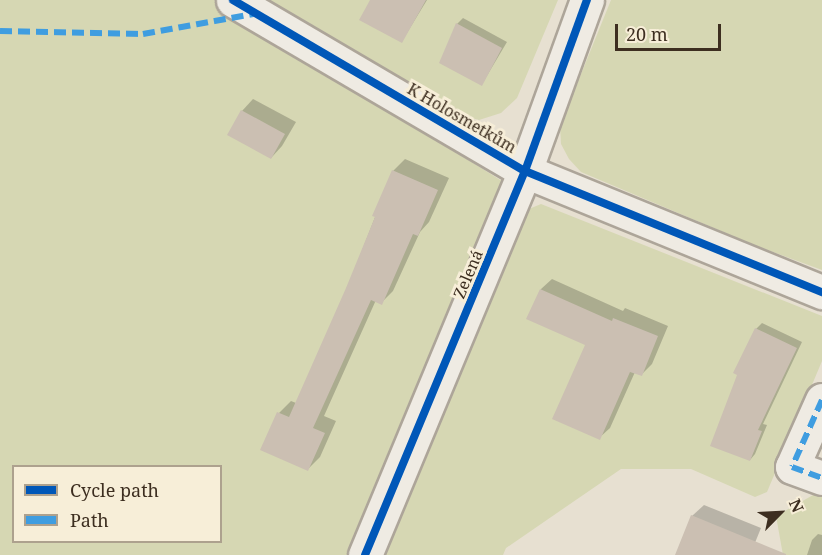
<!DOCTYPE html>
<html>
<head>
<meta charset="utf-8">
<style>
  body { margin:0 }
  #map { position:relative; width:822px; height:555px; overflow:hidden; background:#e7e0d1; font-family:"Noto Serif",serif }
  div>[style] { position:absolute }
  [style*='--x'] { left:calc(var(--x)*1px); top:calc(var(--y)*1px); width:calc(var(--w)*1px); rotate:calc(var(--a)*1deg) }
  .green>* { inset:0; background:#d6d7b3 }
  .shadow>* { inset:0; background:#0003 }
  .building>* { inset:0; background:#cbbfb2 }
  .roads { filter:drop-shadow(2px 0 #ada599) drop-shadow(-2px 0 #ada599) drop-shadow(0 2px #ada599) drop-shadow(0 -2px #ada599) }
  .street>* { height:33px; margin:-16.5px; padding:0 16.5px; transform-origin:16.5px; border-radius:16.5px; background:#efebe3 }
  .quiet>* { height:6px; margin-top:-3px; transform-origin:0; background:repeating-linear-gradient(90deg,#3f9de0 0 12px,transparent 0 18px) }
  .cycleway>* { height:8px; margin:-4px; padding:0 4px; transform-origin:4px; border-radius:4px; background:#0057b8 }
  span { translate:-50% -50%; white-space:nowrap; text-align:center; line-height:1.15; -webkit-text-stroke:6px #f7eed8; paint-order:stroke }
  .street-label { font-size:16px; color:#3d2e20 }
  .legend { position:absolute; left:12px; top:465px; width:210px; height:78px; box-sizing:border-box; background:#f7eed8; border:2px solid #ada18e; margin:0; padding:8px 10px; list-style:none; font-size:18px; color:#3d2e20 }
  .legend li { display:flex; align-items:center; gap:12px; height:30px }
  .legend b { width:30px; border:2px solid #ada18e }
  .north { position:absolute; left:750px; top:483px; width:60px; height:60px; -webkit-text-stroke:4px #f7eed8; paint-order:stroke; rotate:66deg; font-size:16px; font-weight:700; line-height:24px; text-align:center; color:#3d2e20 }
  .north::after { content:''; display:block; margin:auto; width:21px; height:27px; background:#3d2e20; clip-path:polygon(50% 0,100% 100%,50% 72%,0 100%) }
  .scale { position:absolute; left:615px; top:24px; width:106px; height:27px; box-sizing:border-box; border:3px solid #3d2e20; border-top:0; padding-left:8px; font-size:18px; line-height:21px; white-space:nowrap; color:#3d2e20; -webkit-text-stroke:4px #f7eed8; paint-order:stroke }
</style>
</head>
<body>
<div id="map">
  <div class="green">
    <i style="clip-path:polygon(evenodd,0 0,214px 0,505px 183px,350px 555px,0 555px,0 0,14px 466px,220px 466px,220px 542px,14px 542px,14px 466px)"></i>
    <i style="clip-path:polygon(263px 0,558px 0,517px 98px,501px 113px,479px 120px,450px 113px,319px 29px,316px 34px)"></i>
    <i style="clip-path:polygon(611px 0,822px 0,822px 270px,754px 245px,581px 172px,569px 159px,561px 144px,560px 126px)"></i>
    <i style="clip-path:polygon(541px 204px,822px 316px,822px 361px,767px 492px,755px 497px,691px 469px,621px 469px,506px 548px,503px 555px,374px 555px,529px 209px)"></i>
    <i style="clip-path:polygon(822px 490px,822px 555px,783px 555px,776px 516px)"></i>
  </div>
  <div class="shadow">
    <i style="clip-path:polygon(372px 0,427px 0,402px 41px)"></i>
    <i style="clip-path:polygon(463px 18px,507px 42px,482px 84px,457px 24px)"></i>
    <i style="clip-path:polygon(253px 99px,296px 122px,282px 146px,271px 158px,242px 111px)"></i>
    <i style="clip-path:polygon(405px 159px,449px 178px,429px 222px,420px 232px,393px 291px,381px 303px,376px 300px,324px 416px,336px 421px,320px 457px,308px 469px,262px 450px,279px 413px,291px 401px,296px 403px,347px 289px,393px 171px)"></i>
    <i style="clip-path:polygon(552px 279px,623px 311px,625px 308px,668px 326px,652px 364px,641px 375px,635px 372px,610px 428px,599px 438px,586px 344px,528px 319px,541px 289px)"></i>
    <i style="clip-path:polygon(762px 323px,802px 342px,763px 424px,767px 425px,755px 454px,750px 460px,756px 329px)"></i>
    <i style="clip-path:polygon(704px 505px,761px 528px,750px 555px,676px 555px,692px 516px)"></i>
    <i style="clip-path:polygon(818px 534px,822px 535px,822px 555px,807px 555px,812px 540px)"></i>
  </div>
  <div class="building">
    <i style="clip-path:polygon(370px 0,426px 0,402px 43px,359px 20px)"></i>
    <i style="clip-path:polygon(456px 23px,502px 48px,482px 86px,439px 63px)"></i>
    <i style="clip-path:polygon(241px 110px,285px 134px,271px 159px,227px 135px)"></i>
    <i style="clip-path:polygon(392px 170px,438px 190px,418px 236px,413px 234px,382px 305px,371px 300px,313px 428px,325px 433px,308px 471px,260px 450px,277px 412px,289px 417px,346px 288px,375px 217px,372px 216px)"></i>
    <i style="clip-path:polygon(540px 289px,612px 321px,613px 318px,658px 336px,642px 376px,630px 372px,600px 440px,552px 419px,585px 345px,526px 319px)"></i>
    <i style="clip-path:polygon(755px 328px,797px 348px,758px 430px,762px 431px,750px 461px,710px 446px,737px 375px,733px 373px)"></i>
    <i style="clip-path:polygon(691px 515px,786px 554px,786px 555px,675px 555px)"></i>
  </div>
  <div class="roads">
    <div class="street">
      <i style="--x:233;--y:0;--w:338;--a:30.4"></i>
      <i style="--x:525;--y:171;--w:321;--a:22.2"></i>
      <i style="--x:822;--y:400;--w:73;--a:114.1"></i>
      <i style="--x:792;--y:467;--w:32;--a:20"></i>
      <i style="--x:365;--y:555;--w:416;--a:-67.4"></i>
      <i style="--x:525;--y:171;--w:182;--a:-70.1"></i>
    </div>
  </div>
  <div class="quiet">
    <i style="--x:0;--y:31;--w:143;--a:1.2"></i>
    <i style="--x:143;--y:34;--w:112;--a:-10.3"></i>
    <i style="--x:822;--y:400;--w:73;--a:114.1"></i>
    <i style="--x:792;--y:467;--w:32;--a:20"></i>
  </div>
  <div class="cycleway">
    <i style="--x:233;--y:0;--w:338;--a:30.4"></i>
    <i style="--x:525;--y:171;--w:321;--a:22.2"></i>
    <i style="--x:365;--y:555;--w:416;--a:-67.4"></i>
    <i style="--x:525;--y:171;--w:182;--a:-70.1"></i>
  </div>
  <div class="street-label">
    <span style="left:462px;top:118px;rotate:30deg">K Holosmetkům</span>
    <span style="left:468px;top:274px;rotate:-67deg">Zelená</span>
  </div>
  <ul class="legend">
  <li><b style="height:8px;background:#0057b8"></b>Cycle path</li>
  <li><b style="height:8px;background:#3f9de0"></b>Path</li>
  </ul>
  <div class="north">N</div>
  <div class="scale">20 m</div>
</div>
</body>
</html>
